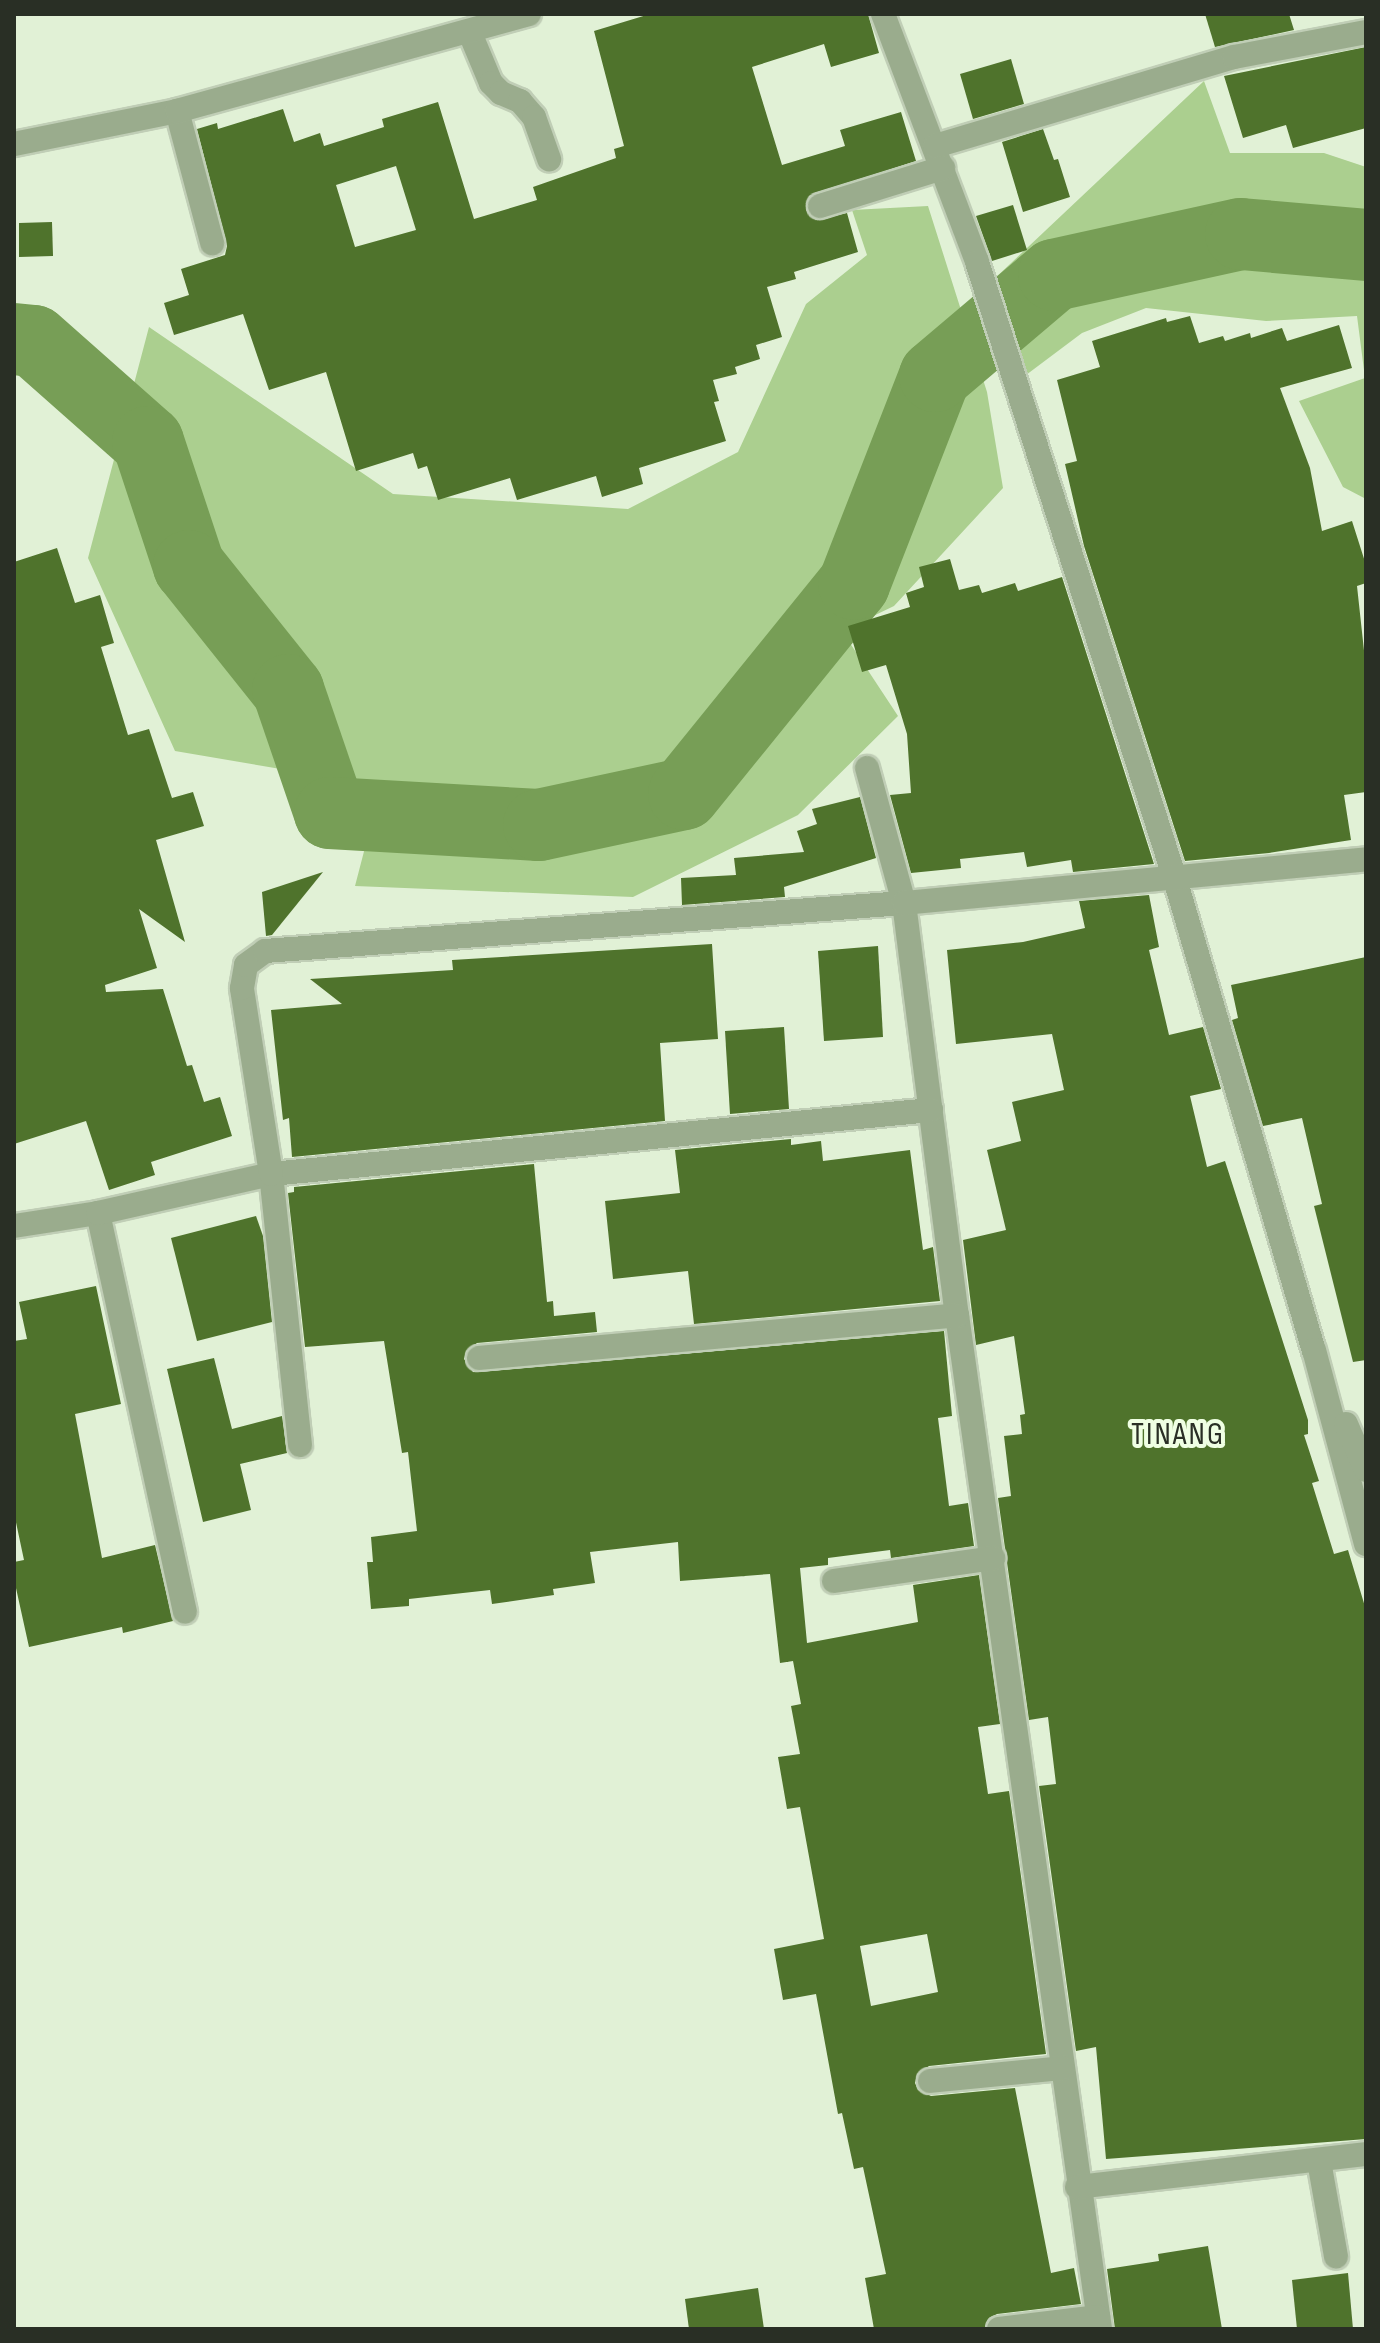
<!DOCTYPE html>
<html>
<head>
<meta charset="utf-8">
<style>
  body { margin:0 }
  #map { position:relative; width:1380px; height:2343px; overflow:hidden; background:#e1f1d6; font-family:"Sofia Sans Condensed",sans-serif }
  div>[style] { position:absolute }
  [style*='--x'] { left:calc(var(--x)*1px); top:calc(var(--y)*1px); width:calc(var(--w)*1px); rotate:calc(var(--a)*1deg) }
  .green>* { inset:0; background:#abcf8f }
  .river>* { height:72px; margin:-36px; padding:0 36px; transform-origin:36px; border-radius:36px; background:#779e56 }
  .building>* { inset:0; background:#4f732c }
  .roads { filter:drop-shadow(2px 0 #c0ceb6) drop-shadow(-2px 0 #c0ceb6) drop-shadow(0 2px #c0ceb6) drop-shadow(0 -2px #c0ceb6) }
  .minor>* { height:24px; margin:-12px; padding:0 12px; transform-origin:12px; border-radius:12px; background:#9aac8d }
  span { translate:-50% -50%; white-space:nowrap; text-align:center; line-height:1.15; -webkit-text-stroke:8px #efffe3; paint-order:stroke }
  .quarter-label { font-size:32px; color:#292f25; letter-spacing:2px }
  .frame { position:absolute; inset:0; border:16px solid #292f25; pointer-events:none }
</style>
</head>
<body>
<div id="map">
  <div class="green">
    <i style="clip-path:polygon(1204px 81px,1230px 153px,1324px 153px,1366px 167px,1366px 499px,1343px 487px,1299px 401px,1365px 378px,1357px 316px,1266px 321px,1146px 308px,1082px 333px,1026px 375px,992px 281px)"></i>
    <i style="clip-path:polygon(928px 206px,987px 392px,1003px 488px,894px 606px,842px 631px,898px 716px,798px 815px,633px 897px,355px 886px,381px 786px,175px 751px,88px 558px,149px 327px,393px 494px,628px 509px,738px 452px,806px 304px,867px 255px,852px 210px)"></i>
  </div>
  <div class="river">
    <i style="--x:14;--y:339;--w:20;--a:6"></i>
    <i style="--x:34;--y:341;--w:152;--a:41.5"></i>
    <i style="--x:148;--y:442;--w:131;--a:71.7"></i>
    <i style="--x:189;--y:566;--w:159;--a:51.4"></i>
    <i style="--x:288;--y:690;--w:130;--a:71.1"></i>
    <i style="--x:330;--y:813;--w:209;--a:3.3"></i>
    <i style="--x:539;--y:825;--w:148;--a:-12.1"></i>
    <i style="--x:684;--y:794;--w:270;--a:-51"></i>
    <i style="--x:854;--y:584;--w:223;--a:-68.7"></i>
    <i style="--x:935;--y:376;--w:156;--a:-40.3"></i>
    <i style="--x:1054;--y:275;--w:191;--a:-12.4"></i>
    <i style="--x:1241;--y:234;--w:125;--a:5"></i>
  </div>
  <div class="building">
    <i style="clip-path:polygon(evenodd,650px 14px,868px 14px,879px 53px,831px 67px,824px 44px,752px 67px,782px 165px,845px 146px,840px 130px,901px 112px,916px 161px,809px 196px,806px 210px,816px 220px,847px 213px,858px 252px,794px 272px,796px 279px,767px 287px,782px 337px,756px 345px,760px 359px,735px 367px,737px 374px,713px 380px,719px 401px,714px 402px,726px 441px,639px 468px,643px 484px,602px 497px,596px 476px,517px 500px,510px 478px,438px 500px,427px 466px,418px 469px,413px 453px,356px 471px,326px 372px,269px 390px,243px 314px,174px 335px,164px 303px,189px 295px,181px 269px,225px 255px,227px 246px,197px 129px,217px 123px,218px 129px,283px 109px,294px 142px,320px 133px,324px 146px,384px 127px,382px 119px,438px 102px,474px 219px,537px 200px,533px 187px,616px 158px,614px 149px,624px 146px,594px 31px,650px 14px,396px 166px,416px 230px,355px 247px,336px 185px,396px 166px)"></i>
    <i style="clip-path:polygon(1205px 14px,1289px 14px,1294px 30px,1215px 47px)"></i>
    <i style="clip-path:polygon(1366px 47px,1366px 128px,1293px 148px,1286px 125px,1243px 138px,1224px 76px)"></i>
    <i style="clip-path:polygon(1011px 59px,1024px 104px,973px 119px,960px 74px)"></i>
    <i style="clip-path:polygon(1043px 129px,1054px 160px,1058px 159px,1070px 197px,1023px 212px,1002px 142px)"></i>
    <i style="clip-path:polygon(1013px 205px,1027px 250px,992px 261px,976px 216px)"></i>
    <i style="clip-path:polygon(52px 222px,53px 256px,19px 257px,19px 223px)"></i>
    <i style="clip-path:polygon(1190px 316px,1199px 343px,1223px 336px,1225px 341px,1250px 333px,1251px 338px,1282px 328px,1287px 341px,1339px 325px,1352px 368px,1280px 388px,1310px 468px,1322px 531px,1352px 521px,1366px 565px,1366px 583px,1357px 586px,1366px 669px,1366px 792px,1344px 795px,1351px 840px,1269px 853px,1185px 861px,1084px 546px,1065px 464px,1077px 461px,1057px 380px,1100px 367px,1092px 341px,1166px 318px,1167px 322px)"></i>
    <i style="clip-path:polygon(57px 548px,75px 603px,100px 595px,114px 643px,101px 647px,128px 735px,149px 729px,172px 798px,193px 792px,204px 826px,156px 840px,185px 942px,139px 909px,157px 968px,105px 985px,106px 992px,163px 989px,187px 1066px,192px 1065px,204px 1102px,220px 1097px,232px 1136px,151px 1162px,155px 1175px,109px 1190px,86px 1121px,14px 1144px,14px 562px)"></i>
    <i style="clip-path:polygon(950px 559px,959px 590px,979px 585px,982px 593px,1015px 583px,1018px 591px,1062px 577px,1154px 864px,1073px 872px,1071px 860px,1027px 867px,1024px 852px,960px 859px,961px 868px,911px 873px,890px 795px,911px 793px,907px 734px,886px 665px,862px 672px,848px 626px,910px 607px,906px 593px,924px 587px,919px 567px)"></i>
    <i style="clip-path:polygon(860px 797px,876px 858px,784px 887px,785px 897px,682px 905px,681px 878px,736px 875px,734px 858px,804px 852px,797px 831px,817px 824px,812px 809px)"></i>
    <i style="clip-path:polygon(323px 872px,272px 935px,266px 936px,262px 892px)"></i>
    <i style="clip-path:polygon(1149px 895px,1159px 947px,1149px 950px,1169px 1035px,1203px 1027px,1221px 1089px,1190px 1096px,1207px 1167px,1225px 1161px,1308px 1420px,1308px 1434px,1304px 1435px,1319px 1481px,1312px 1483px,1334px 1554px,1348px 1550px,1366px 1610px,1366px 2139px,1106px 2159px,1096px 2047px,1076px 2051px,1039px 1786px,1056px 1784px,1048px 1717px,1029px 1720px,998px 1498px,1011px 1496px,1004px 1436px,1022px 1434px,1020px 1415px,1025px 1414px,1014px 1336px,976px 1345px,963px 1240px,1006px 1230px,987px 1150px,1021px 1141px,1012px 1102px,1064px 1090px,1052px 1034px,956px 1044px,947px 950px,1023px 942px,1085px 928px,1079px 901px)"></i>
    <i style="clip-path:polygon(712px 944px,718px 1039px,660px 1043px,665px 1121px,292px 1157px,289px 1118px,283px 1120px,271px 1010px,342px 1004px,310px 979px,453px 970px,452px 960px)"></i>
    <i style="clip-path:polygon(878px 946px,883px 1037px,824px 1041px,818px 951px)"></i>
    <i style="clip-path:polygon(1366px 957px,1366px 1360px,1353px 1362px,1314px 1206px,1322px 1204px,1302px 1118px,1263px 1126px,1232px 1020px,1238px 1018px,1231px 985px)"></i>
    <i style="clip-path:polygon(784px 1027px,789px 1109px,730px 1114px,725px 1031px)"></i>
    <i style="clip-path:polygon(791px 1139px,791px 1145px,821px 1141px,823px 1161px,910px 1150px,923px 1250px,933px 1247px,940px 1301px,694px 1324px,688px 1271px,613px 1279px,605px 1201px,680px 1193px,675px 1150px)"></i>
    <i style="clip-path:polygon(evenodd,534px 1164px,547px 1302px,553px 1301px,554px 1316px,595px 1312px,597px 1332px,477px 1343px,466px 1351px,464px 1359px,473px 1372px,944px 1331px,952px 1416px,938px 1418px,949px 1506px,968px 1503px,974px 1546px,891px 1558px,890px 1550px,828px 1558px,828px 1565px,800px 1568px,807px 1643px,918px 1622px,913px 1585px,979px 1575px,1000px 1724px,978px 1727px,988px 1794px,1009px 1791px,1046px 2054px,929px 2066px,917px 2074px,915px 2083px,918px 2090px,931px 2096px,1015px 2088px,1051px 2273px,1074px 2268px,1081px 2304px,997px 2314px,989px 2318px,984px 2329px,874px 2329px,865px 2278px,886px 2274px,863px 2167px,854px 2169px,842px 2113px,838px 2114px,816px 1994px,783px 2000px,774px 1949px,824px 1939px,800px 1807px,787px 1809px,778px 1757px,800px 1754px,791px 1706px,801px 1704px,793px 1661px,780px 1663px,770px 1574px,680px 1581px,678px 1542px,590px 1552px,595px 1583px,553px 1589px,554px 1595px,492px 1604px,490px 1590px,409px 1599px,409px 1606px,371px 1609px,367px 1562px,373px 1562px,371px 1537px,417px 1531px,408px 1452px,402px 1453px,384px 1341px,305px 1347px,288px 1193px,294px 1192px,294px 1187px,534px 1164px,927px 1934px,938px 1992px,871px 2006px,860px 1946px,927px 1934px)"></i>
    <i style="clip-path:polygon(256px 1216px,263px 1236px,272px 1322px,197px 1341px,171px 1238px)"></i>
    <i style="clip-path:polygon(96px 1286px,121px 1404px,75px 1414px,102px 1558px,155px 1545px,173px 1621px,123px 1633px,122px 1627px,29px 1647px,14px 1579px,14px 1562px,24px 1560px,14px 1513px,14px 1341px,27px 1339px,19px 1302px)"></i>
    <i style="clip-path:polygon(214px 1358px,232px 1429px,282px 1416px,287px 1453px,240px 1464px,251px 1510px,203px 1522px,167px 1369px)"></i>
    <i style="clip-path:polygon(1208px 2246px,1222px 2329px,1115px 2329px,1107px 2269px,1159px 2261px,1158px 2254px)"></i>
    <i style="clip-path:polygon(1348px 2273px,1353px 2329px,1297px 2329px,1292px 2280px)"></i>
    <i style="clip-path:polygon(758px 2288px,764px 2329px,689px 2329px,685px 2299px)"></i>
  </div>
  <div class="roads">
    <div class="minor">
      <i style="--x:883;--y:14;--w:265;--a:69.2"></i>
      <i style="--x:977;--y:262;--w:648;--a:72.21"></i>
      <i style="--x:1175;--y:879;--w:491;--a:73.6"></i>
      <i style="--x:1314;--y:1350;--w:201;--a:75"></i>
      <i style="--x:470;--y:33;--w:54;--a:67.2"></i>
      <i style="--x:491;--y:83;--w:14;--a:45"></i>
      <i style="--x:501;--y:93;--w:21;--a:23"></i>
      <i style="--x:520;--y:101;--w:21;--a:49"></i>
      <i style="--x:534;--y:117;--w:45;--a:70.3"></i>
      <i style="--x:177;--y:111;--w:137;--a:75.1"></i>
      <i style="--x:14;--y:144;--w:166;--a:-11.4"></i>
      <i style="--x:177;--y:111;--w:365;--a:-15.4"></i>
      <i style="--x:935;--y:146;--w:312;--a:-16.6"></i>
      <i style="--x:1234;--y:57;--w:134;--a:-10.7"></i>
      <i style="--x:820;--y:206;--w:129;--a:-17.2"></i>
      <i style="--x:867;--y:768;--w:140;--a:74.7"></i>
      <i style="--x:904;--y:903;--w:415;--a:82.7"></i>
      <i style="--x:957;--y:1315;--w:1024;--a:81.97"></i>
      <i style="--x:98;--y:1213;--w:408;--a:77.7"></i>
      <i style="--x:14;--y:1226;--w:85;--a:-8.8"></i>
      <i style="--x:98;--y:1213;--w:177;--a:-12.7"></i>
      <i style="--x:271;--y:1174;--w:663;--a:-5.54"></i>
      <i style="--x:479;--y:1358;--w:480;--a:-5.1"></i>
      <i style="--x:1346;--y:1424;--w:50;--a:66.5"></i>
      <i style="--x:300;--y:1445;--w:273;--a:-96.1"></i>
      <i style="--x:271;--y:1174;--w:188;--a:-98.9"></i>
      <i style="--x:242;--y:988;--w:23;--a:-80"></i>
      <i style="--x:246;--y:965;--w:24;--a:-36"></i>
      <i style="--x:265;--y:951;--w:641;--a:-4.3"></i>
      <i style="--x:904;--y:903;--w:464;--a:-5.4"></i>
      <i style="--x:834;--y:1581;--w:161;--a:-8.2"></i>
      <i style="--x:930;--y:2081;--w:133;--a:-5.6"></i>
      <i style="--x:1319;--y:2161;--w:97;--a:79.9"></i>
      <i style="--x:1077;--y:2187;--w:291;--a:-6.5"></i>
      <i style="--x:999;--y:2329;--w:100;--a:-6.9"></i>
    </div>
  </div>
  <div class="quarter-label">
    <span style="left:1178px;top:1435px">TINANG</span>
  </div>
  <div class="frame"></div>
</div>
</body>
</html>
